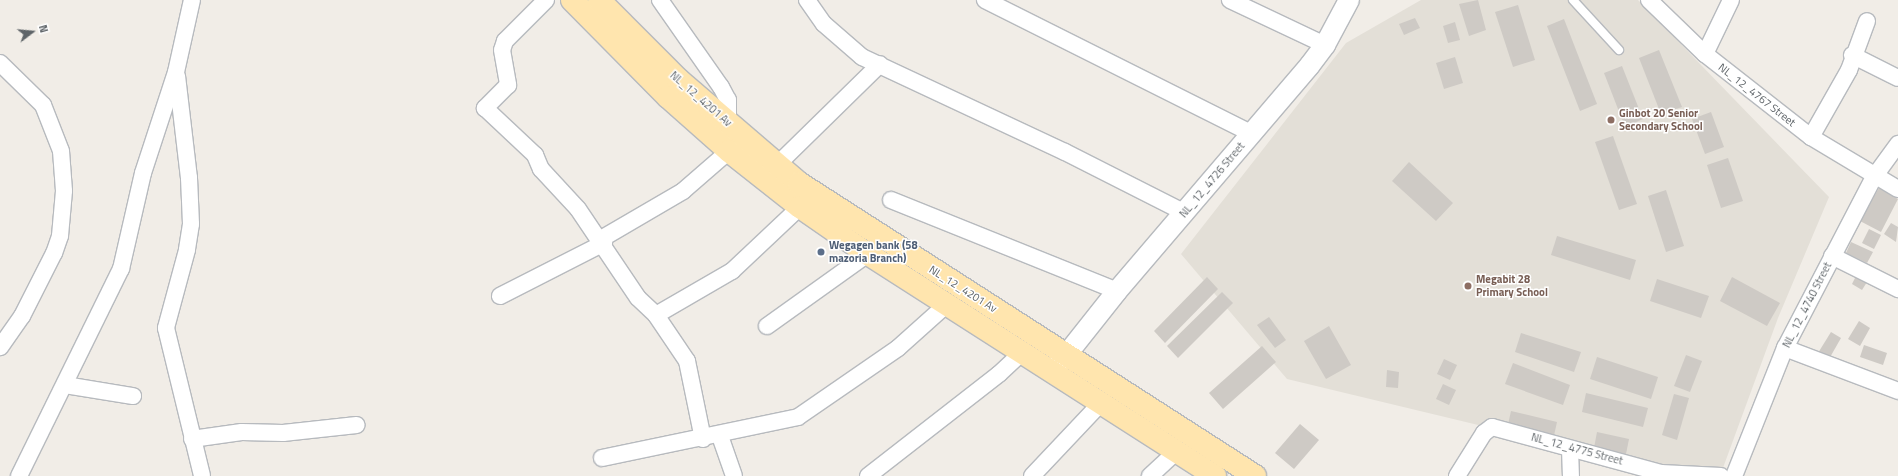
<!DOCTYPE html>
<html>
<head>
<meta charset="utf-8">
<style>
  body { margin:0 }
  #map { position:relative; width:1898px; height:476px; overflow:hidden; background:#f1ede7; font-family:"Titillium Web",sans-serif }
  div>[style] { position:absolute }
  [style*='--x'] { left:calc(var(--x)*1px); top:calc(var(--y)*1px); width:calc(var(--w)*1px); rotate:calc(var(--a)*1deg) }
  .education>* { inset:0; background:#e3dfd7 }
  .building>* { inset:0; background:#cecac5 }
  .roads { filter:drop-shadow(1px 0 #b7babe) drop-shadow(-1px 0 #b7babe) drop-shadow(0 1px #b7babe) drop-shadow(0 -1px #b7babe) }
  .service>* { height:8px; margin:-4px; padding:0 4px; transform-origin:4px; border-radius:4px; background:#fff }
  .minor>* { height:16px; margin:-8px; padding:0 8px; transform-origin:8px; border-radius:8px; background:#fff }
  .tertiary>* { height:20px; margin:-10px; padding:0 10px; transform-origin:10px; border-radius:10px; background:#fff }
  .primary>* { height:22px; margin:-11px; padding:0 11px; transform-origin:11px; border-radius:11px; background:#ffe5ae }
  .dots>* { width:11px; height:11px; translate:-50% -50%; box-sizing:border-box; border:2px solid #fff; border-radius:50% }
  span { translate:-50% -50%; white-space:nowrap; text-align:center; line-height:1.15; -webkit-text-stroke:3px #fff; paint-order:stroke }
  .street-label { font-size:11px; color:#5e6468 }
  .education-label { font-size:11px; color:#785e54; font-weight:700 }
  .left { translate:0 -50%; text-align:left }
  .service-label { font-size:11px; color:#4e5e75; font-weight:700 }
  .north { position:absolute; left:12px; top:12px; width:40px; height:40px; -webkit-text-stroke:3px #fff; paint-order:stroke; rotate:74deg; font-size:11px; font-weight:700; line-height:16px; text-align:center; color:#5e6468 }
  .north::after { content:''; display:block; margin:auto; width:14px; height:18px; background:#5e6468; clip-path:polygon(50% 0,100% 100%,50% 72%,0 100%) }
</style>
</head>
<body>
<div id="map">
  <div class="education">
    <i style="clip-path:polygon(1421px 0,1638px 0,1829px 197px,1778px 318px,1720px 476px,1691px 476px,1287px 379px,1181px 254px,1346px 43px)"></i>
  </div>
  <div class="building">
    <i style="clip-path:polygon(1478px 0,1486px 30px,1469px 36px,1459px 4px)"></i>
    <i style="clip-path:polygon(1518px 5px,1535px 60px,1513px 67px,1495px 12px)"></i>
    <i style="clip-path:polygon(1415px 18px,1420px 28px,1404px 35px,1399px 24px)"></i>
    <i style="clip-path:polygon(1564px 19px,1597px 104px,1580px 111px,1547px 26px)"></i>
    <i style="clip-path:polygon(1455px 22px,1460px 40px,1448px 43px,1443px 26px)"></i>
    <i style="clip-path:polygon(1659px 50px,1682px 107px,1661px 114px,1639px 58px)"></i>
    <i style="clip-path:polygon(1455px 57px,1463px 83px,1444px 89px,1436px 63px)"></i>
    <i style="clip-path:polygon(1622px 66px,1643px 119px,1625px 127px,1604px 73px)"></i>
    <i style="clip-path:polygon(1711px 112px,1724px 147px,1705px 154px,1692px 119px)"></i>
    <i style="clip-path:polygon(1613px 136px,1637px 204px,1619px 210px,1595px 142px)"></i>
    <i style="clip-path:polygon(1728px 158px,1743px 201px,1721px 208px,1707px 165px)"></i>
    <i style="clip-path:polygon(1409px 162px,1453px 203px,1436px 221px,1392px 181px)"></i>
    <i style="clip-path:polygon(1879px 188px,1898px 199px,1881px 232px,1860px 221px)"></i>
    <i style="clip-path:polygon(1666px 190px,1684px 246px,1666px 252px,1648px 196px)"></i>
    <i style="clip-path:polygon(1891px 223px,1898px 227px,1896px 242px,1884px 234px)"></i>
    <i style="clip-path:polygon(1869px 229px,1881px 235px,1874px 249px,1862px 243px)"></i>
    <i style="clip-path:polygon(1557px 236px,1636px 260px,1630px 280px,1551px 255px)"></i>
    <i style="clip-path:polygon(1851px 242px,1873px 252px,1867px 263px,1846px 253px)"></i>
    <i style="clip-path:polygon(1856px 276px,1867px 282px,1862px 290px,1852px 284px)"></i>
    <i style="clip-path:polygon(1207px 277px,1218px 289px,1165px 343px,1154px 331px)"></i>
    <i style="clip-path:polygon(1732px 277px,1780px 303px,1767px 326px,1720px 301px)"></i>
    <i style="clip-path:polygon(1657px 279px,1709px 296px,1701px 318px,1650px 301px)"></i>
    <i style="clip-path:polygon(1222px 292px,1233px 303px,1178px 358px,1167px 346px)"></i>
    <i style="clip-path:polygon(1269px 317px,1286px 340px,1275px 348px,1257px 325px)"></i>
    <i style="clip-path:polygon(1859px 321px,1870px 328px,1860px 346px,1848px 339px)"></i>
    <i style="clip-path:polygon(1329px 326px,1351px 365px,1326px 379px,1304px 341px)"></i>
    <i style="clip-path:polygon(1831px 332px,1841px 338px,1829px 359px,1818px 353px)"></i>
    <i style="clip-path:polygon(1521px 333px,1581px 352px,1574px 372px,1515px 352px)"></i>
    <i style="clip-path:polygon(1864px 345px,1887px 353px,1883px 365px,1860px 357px)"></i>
    <i style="clip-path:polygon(1262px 346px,1276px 362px,1223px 409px,1209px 393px)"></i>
    <i style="clip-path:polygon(1686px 355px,1702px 361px,1690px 392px,1674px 386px)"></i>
    <i style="clip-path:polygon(1597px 357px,1658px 377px,1651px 399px,1590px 379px)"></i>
    <i style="clip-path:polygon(1444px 359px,1457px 365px,1450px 380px,1437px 374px)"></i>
    <i style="clip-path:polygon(1513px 363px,1570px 385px,1563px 405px,1505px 384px)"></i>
    <i style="clip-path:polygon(1387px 370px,1399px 372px,1398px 388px,1386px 387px)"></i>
    <i style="clip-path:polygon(1443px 384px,1456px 390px,1449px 405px,1436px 399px)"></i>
    <i style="clip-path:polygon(1586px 393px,1648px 408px,1643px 427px,1582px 412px)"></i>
    <i style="clip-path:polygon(1674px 394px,1689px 398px,1677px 440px,1662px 435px)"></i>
    <i style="clip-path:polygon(1511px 411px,1557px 422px,1553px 440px,1507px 429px)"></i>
    <i style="clip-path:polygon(1300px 424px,1319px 440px,1294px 469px,1275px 453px)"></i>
    <i style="clip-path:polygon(1597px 432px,1629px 439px,1626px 454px,1594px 448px)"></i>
  </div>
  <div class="roads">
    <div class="service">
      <i style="--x:1573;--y:0;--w:68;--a:47.4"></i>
    </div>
    <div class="minor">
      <i style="--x:546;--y:0;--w:58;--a:135"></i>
      <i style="--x:505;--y:41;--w:9;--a:108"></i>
      <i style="--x:502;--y:50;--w:36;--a:80"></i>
      <i style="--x:508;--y:85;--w:33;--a:135"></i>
      <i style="--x:485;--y:108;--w:69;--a:43.2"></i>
      <i style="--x:535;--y:155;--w:15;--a:67"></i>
      <i style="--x:541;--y:169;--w:54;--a:47.2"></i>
      <i style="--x:578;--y:209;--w:107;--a:56"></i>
      <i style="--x:638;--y:298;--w:25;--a:43"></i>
      <i style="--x:660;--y:0;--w:106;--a:55"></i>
      <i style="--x:721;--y:87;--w:15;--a:62"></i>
      <i style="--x:728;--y:100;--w:22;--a:90"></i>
      <i style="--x:807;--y:0;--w:29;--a:55"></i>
      <i style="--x:824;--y:24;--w:50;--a:41"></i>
      <i style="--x:862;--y:57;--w:224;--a:25.1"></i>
      <i style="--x:1065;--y:152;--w:135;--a:26.9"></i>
      <i style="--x:985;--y:0;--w:297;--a:26.6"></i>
      <i style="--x:1230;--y:0;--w:105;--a:25.3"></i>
      <i style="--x:1649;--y:0;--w:78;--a:44"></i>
      <i style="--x:1705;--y:54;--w:135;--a:38.1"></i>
      <i style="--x:1811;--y:137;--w:101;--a:30.9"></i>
      <i style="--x:1705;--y:54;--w:60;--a:-64.3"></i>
      <i style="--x:1852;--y:55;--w:51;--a:26.6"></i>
      <i style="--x:0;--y:63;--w:60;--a:44.3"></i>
      <i style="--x:43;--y:105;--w:49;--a:68.6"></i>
      <i style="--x:61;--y:151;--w:40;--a:85.7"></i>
      <i style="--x:64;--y:191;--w:45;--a:95.1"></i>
      <i style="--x:60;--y:236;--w:18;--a:109"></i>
      <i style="--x:54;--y:253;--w:71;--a:116.9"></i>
      <i style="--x:22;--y:316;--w:38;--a:125"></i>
      <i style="--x:177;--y:76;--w:103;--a:83.3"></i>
      <i style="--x:189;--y:178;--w:46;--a:87.5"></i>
      <i style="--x:191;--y:224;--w:26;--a:99"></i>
      <i style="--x:187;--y:250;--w:81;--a:105.1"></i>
      <i style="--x:166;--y:328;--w:152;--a:76.3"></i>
      <i style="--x:1811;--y:137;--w:77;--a:-60.4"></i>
      <i style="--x:1849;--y:70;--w:52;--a:-69.8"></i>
      <i style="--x:777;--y:165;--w:144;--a:-44.4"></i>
      <i style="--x:891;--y:200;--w:244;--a:21.9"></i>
      <i style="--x:601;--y:239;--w:95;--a:-30.3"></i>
      <i style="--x:683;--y:191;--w:61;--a:-41"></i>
      <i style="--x:1832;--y:256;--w:74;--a:26.6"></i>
      <i style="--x:500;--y:296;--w:117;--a:-27"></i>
      <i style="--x:767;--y:326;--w:124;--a:-35.5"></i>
      <i style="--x:1785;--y:348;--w:121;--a:20.8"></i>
      <i style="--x:65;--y:385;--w:69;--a:9.2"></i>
      <i style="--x:720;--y:436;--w:42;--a:70.7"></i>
      <i style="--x:192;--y:439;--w:50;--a:-8"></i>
      <i style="--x:242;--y:432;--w:41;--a:1.4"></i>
      <i style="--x:283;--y:433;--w:74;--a:-6.2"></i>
      <i style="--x:703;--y:439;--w:80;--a:-101.6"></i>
      <i style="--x:687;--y:361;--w:55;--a:-124"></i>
      <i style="--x:656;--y:315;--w:88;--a:-30.1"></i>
      <i style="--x:732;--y:271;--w:93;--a:-43.3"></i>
      <i style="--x:1570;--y:449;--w:27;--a:88"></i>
      <i style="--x:602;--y:458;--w:200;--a:-11.8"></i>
      <i style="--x:798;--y:417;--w:121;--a:-34.6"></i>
      <i style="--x:898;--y:348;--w:66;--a:-41.9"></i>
      <i style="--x:19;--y:476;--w:231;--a:-63.8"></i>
      <i style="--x:121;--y:269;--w:98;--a:-77.1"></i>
      <i style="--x:143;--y:173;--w:106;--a:-71.9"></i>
      <i style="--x:176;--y:72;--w:74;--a:-77.5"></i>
      <i style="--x:868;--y:476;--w:166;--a:-37.9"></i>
      <i style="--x:999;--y:374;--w:33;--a:-43"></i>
      <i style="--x:1032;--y:476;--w:100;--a:-46.6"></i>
      <i style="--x:1150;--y:476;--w:37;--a:-43"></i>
      <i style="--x:1457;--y:476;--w:51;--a:-57.9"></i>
      <i style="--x:1484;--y:433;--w:10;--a:-37"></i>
      <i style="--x:1492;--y:427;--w:175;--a:15.2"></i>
      <i style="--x:1661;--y:473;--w:60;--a:2.9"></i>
      <i style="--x:1734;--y:476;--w:138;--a:-68.3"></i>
      <i style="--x:1785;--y:348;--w:193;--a:-62.5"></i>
      <i style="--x:1874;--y:177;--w:41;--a:-54"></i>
    </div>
    <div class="tertiary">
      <i style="--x:1056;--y:368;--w:98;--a:-51.6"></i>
      <i style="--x:1117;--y:291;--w:297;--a:-49.5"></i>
      <i style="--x:1310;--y:65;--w:25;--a:-53"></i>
      <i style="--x:1325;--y:45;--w:51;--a:-61.9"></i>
    </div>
    <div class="primary">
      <i style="--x:572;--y:0;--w:136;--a:45.3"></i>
      <i style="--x:668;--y:97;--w:81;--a:41.5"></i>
      <i style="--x:729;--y:151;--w:90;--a:38.3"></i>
      <i style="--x:800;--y:207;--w:83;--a:34.7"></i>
      <i style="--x:868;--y:254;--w:412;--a:32.6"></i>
      <i style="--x:599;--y:0;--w:113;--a:45"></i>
      <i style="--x:679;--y:80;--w:158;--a:40.6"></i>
      <i style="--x:799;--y:183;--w:542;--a:32.72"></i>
    </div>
  </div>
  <div class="dots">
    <i style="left:1611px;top:120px;background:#8d6e63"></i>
    <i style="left:821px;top:252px;background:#5c6f8a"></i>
    <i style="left:1468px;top:286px;background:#8d6e63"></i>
  </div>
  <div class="street-label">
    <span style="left:1757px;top:95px;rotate:38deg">NL_12_4767 Street</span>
    <span style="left:701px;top:99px;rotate:41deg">NL_12_4201 Av</span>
    <span style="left:1212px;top:180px;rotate:-50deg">NL_12_4726 Street</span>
    <span style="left:963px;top:289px;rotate:32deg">NL_12_4201 Av</span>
    <span style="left:1807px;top:305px;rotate:-63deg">NL_12_4740 Street</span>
    <span style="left:1577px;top:449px;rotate:15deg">NL_12_4775 Street</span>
  </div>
  <div class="education-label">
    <span class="left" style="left:1619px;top:120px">Ginbot 20 Senior<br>Secondary School</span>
    <span class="left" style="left:1476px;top:286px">Megabit 28<br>Primary School</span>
  </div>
  <div class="service-label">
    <span class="left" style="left:829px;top:252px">Wegagen bank (58<br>mazoria Branch)</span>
  </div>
  <div class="north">N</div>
</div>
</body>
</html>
